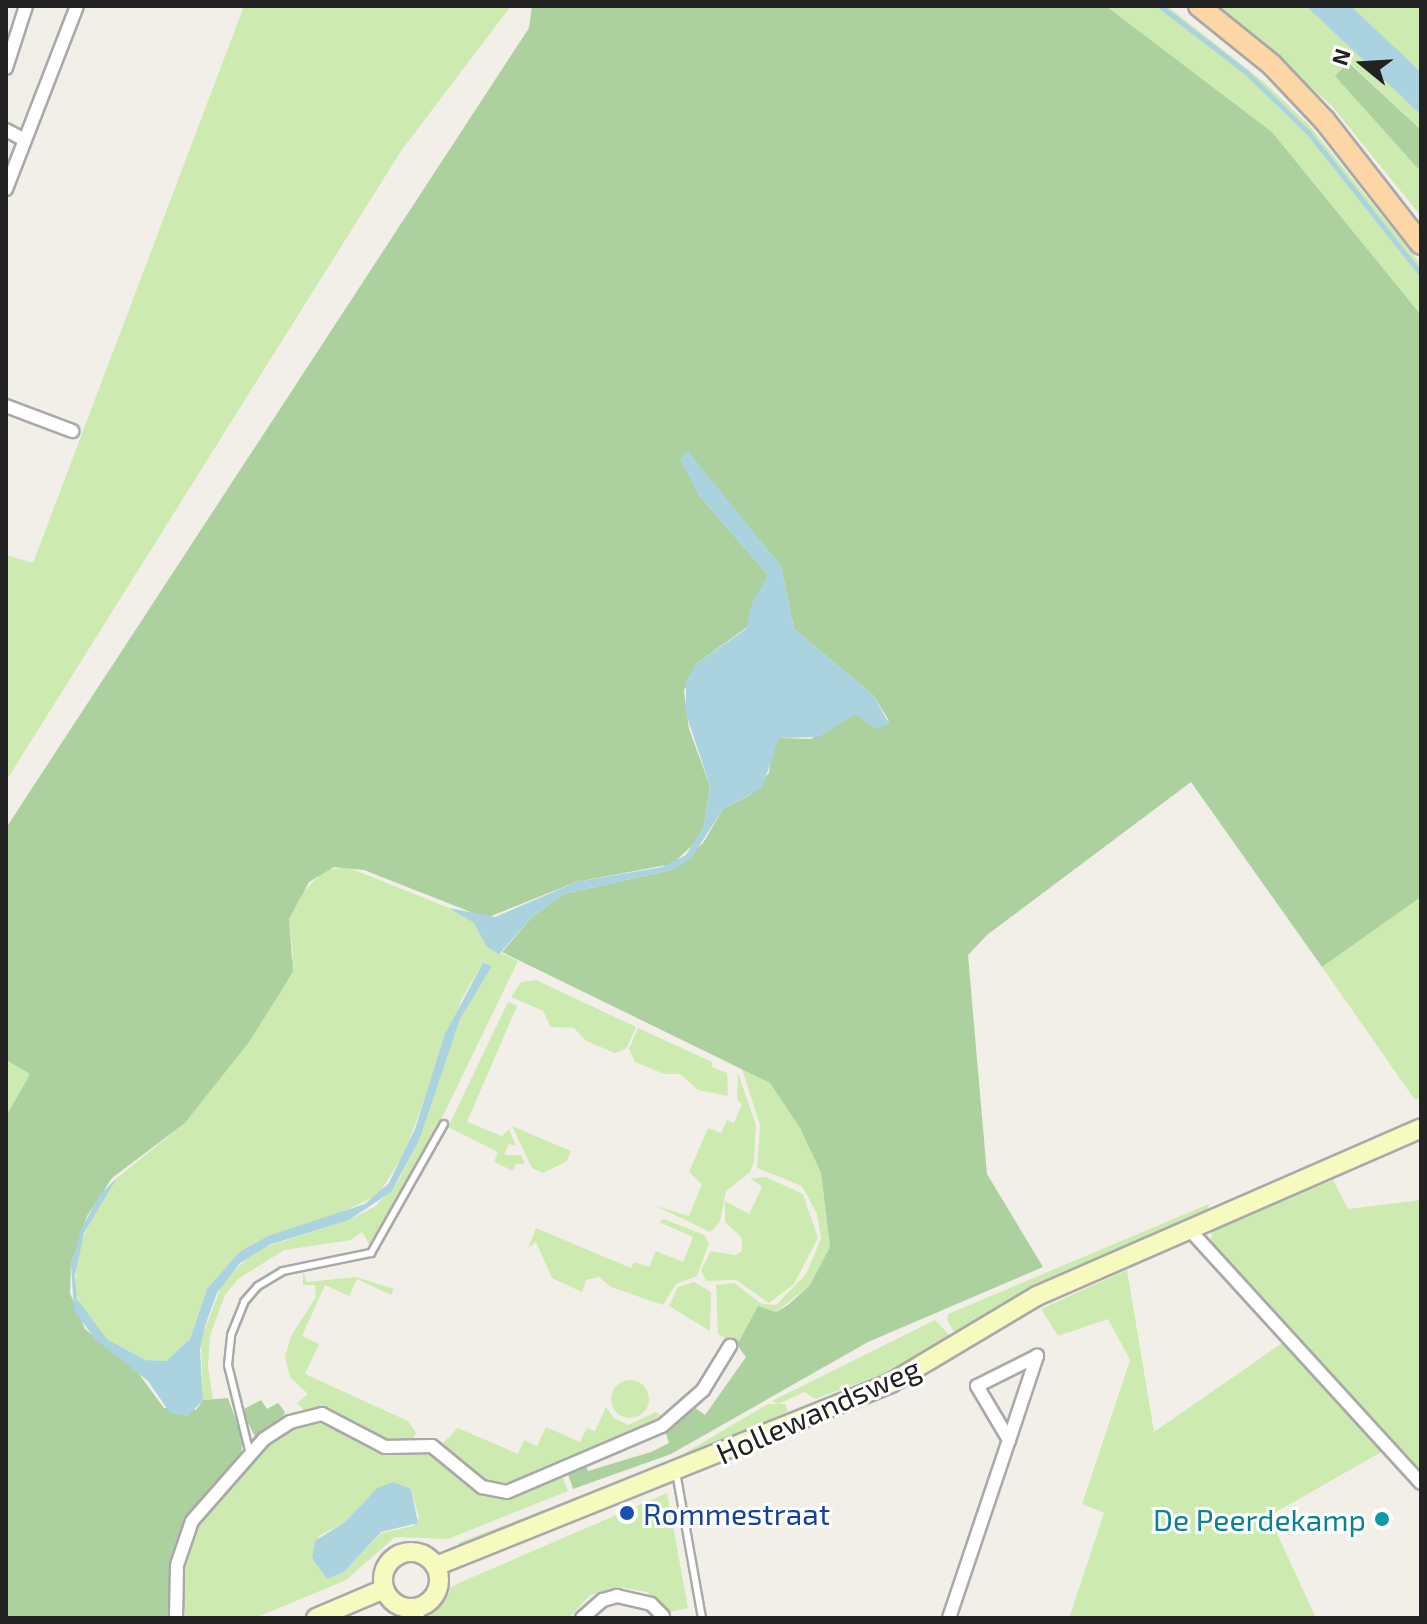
<!DOCTYPE html>
<html>
<head>
<meta charset="utf-8">
<style>
  body { margin:0 }
  #map { position:relative; width:1427px; height:1624px; overflow:hidden; background:#f2efe9; font-family:"Exo 2",sans-serif }
  div>[style] { position:absolute }
  [style*='--x'] { left:calc(var(--x)*1px); top:calc(var(--y)*1px); width:calc(var(--w)*1px); rotate:calc(var(--a)*1deg) }
  .grass>* { inset:0; background:#cdebb0 }
  .round { border-radius:50% }
  .forest>* { inset:0; background:#add19e }
  .water>* { inset:0; background:#aad3df }
  .stream>* { height:5px; margin:-2.5px; padding:0 2.5px; transform-origin:2.5px; border-radius:2.5px; background:#aad3df }
  .roads { filter:drop-shadow(2px 0 #a9a9a9) drop-shadow(-2px 0 #a9a9a9) drop-shadow(0 2px #a9a9a9) drop-shadow(0 -2px #a9a9a9) }
  .service>* { height:6px; margin:-3px; padding:0 3px; transform-origin:3px; border-radius:3px; background:#fff }
  .minor>* { height:12px; margin:-6px; padding:0 6px; transform-origin:6px; border-radius:6px; background:#fff }
  .secondary>* { height:18px; margin:-9px; padding:0 9px; transform-origin:9px; border-radius:9px; background:#f7fabf }
  .secondary>.ring { margin:-9px; padding:0; box-sizing:content-box; background:none; border:18px solid #f7fabf; border-radius:50% }
  .primary>* { height:20px; margin:-10px; padding:0 10px; transform-origin:10px; border-radius:10px; background:#fcd6a4 }
  .dots>* { width:22px; height:22px; translate:-50% -50%; box-sizing:border-box; border:4px solid #fff; border-radius:50% }
  span { translate:-50% -50%; white-space:nowrap; text-align:center; line-height:1.15; -webkit-text-stroke:6px #fff; paint-order:stroke }
  .street-label { font-size:30px; color:#222 }
  .transit-label { font-size:30px; color:#164399 }
  .left { translate:0 -50%; text-align:left }
  .culture-label { font-size:30px; color:#0d838f }
  .right { translate:-100% -50%; text-align:right }
  .frame { position:absolute; inset:0; border:8px solid #222; pointer-events:none }
  .north { position:absolute; left:1323px; top:24px; width:80px; height:80px; -webkit-text-stroke:6px #fff; paint-order:stroke; rotate:288deg; font-size:22px; font-weight:700; line-height:32px; text-align:center; color:#222 }
  .north::after { content:''; display:block; margin:auto; width:28px; height:36px; background:#222; clip-path:polygon(50% 0,100% 100%,50% 72%,0 100%) }
</style>
</head>
<body>
<div id="map">
  <div class="grass">
    <i style="clip-path:polygon(244px 6px,511px 6px,401px 151px,6px 781px,6px 555px,33px 563px)"></i>
    <i style="clip-path:polygon(1106px 6px,1167px 6px,1264px 82px,1309px 125px,1421px 264px,1421px 315px,1272px 132px)"></i>
    <i style="clip-path:polygon(1218px 6px,1306px 6px,1421px 115px,1421px 130px,1349px 62px,1336px 76px,1421px 172px,1421px 216px,1331px 105px)"></i>
    <i style="clip-path:polygon(1351px 6px,1421px 6px,1421px 72px)"></i>
    <i style="clip-path:polygon(347px 867px,449px 908px,474px 923px,501px 953px,518px 961px,423px 1157px,378px 1236px,369px 1244px,362px 1232px,351px 1240px,284px 1250px,238px 1279px,225px 1295px,210px 1336px,208px 1367px,213px 1399px,203px 1400px,201px 1339px,223px 1282px,256px 1250px,349px 1220px,376px 1206px,398px 1181px,419px 1141px,460px 1018px,492px 966px,483px 963px,462px 998px,404px 1154px,378px 1195px,322px 1222px,268px 1236px,239px 1252px,207px 1289px,190px 1339px,166px 1361px,145px 1360px,107px 1339px,82px 1311px,75px 1289px,79px 1249px,92px 1216px,117px 1178px,185px 1123px,249px 1041px,285px 985px,293px 956px,289px 919px,297px 898px,325px 870px)"></i>
    <i style="clip-path:polygon(1421px 897px,1421px 1097px,1415px 1100px,1322px 967px)"></i>
    <i style="clip-path:polygon(536px 980px,636px 1027px,626px 1049px,615px 1053px,586px 1041px,574px 1028px,551px 1027px,543px 1011px,511px 997px,521px 982px)"></i>
    <i style="clip-path:polygon(508px 1002px,517px 1006px,467px 1122px,502px 1136px,509px 1129px,516px 1146px,509px 1144px,504px 1155px,521px 1155px,525px 1164px,516px 1164px,513px 1171px,494px 1162px,498px 1152px,448px 1127px)"></i>
    <i style="clip-path:polygon(638px 1028px,712px 1062px,712px 1067px,727px 1073px,728px 1096px,698px 1090px,680px 1074px,664px 1074px,635px 1062px,629px 1049px)"></i>
    <i style="clip-path:polygon(6px 1060px,30px 1074px,6px 1116px)"></i>
    <i style="clip-path:polygon(741px 1066px,770px 1083px,800px 1128px,821px 1173px,830px 1247px,810px 1285px,776px 1312px,758px 1307px,737px 1345px,718px 1334px,716px 1285px,734px 1283px,762px 1304px,776px 1305px,806px 1274px,821px 1239px,817px 1214px,802px 1186px,757px 1168px,760px 1125px)"></i>
    <i style="clip-path:polygon(738px 1073px,756px 1125px,754px 1161px,750px 1172px,726px 1191px,720px 1222px,710px 1232px,656px 1206px,689px 1216px,702px 1184px,689px 1172px,708px 1128px,721px 1133px,727px 1120px,734px 1123px,742px 1104px,737px 1100px)"></i>
    <i style="clip-path:polygon(512px 1126px,571px 1151px,567px 1161px,543px 1173px,532px 1168px)"></i>
    <i style="clip-path:polygon(766px 1177px,803px 1194px,818px 1238px,794px 1284px,769px 1303px,736px 1280px,706px 1281px,701px 1270px,711px 1251px,735px 1255px,742px 1251px,742px 1238px,725px 1222px,725px 1201px,749px 1214px,762px 1187px,750px 1178px)"></i>
    <i style="clip-path:polygon(1333px 1180px,1348px 1209px,1421px 1200px,1421px 1476px,1210px 1242px,1213px 1229px)"></i>
    <i style="clip-path:polygon(1209px 1204px,1208px 1211px,955px 1333px,947px 1320px,948px 1314px)"></i>
    <i style="clip-path:polygon(664px 1219px,704px 1235px,709px 1243px,697px 1276px,676px 1284px,663px 1305px,611px 1287px,599px 1277px,586px 1280px,582px 1292px,552px 1278px,536px 1242px,528px 1248px,536px 1228px,631px 1268px,634px 1262px,649px 1267px,656px 1251px,683px 1262px,693px 1237px,659px 1222px)"></i>
    <i style="clip-path:polygon(1127px 1270px,1154px 1432px,1282px 1343px,1383px 1451px,1269px 1516px,1316px 1618px,1069px 1618px,1104px 1513px,1082px 1504px,1130px 1360px,1108px 1319px,1058px 1336px,1041px 1309px)"></i>
    <i style="clip-path:polygon(303px 1271px,307px 1282px,356px 1277px,394px 1289px,391px 1295px,357px 1279px,349px 1296px,325px 1285px,302px 1336px,319px 1344px,305px 1374px,408px 1421px,416px 1433px,413px 1438px,388px 1443px,344px 1418px,306px 1412px,297px 1403px,308px 1394px,290px 1377px,285px 1357px,291px 1336px,316px 1297px,315px 1285px,303px 1285px)"></i>
    <i style="clip-path:polygon(694px 1282px,711px 1292px,710px 1331px,669px 1306px,678px 1287px)"></i>
    <i style="clip-path:polygon(935px 1320px,950px 1336px,905px 1366px,815px 1399px,804px 1392px,778px 1404px,772px 1401px)"></i>
    <i class="round" style="left:611px;top:1380px;width:38px;height:38px"></i>
    <i style="clip-path:polygon(768px 1404px,785px 1404px,788px 1411px,720px 1446px,460px 1550px,458px 1543px,673px 1460px)"></i>
    <i style="clip-path:polygon(606px 1407px,614px 1418px,628px 1425px,656px 1412px,660px 1415px,648px 1428px,511px 1486px,494px 1487px,463px 1467px,443px 1443px,458px 1428px,518px 1454px,524px 1440px,537px 1446px,546px 1427px,580px 1442px,587px 1428px,595px 1431px)"></i>
    <i style="clip-path:polygon(evenodd,321px 1419px,375px 1448px,431px 1450px,491px 1496px,509px 1497px,561px 1474px,568px 1491px,448px 1539px,395px 1537px,346px 1580px,255px 1618px,181px 1618px,182px 1566px,196px 1524px,260px 1449px,292px 1426px,321px 1419px,411px 1489px,419px 1518px,413px 1526px,381px 1533px,344px 1572px,327px 1579px,312px 1558px,319px 1536px,345px 1522px,370px 1495px,411px 1489px)"></i>
    <i style="clip-path:polygon(667px 1493px,688px 1608px,669px 1612px,647px 1592px,619px 1587px,590px 1595px,569px 1618px,429px 1618px,443px 1591px,459px 1583px)"></i>
  </div>
  <div class="forest">
    <i style="clip-path:polygon(532px 6px,1106px 6px,1272px 132px,1421px 315px,1421px 897px,1322px 967px,1191px 782px,987px 935px,968px 955px,987px 1174px,1043px 1267px,868px 1342px,671px 1454px,573px 1489px,567px 1471px,584px 1460px,588px 1471px,651px 1452px,669px 1443px,665px 1430px,694px 1407px,705px 1415px,746px 1357px,737px 1345px,758px 1306px,776px 1312px,788px 1305px,810px 1285px,830px 1247px,821px 1173px,800px 1128px,770px 1083px,502px 952px,532px 917px,564px 894px,671px 870px,703px 843px,723px 809px,750px 795px,769px 773px,772px 746px,779px 738px,811px 739px,855px 714px,889px 721px,874px 696px,794px 629px,781px 566px,709px 480px,698px 494px,768px 575px,750px 625px,696px 664px,684px 691px,689px 729px,710px 786px,704px 826px,695px 843px,672px 864px,576px 882px,486px 918px,364px 870px,334px 867px,309px 882px,289px 919px,293px 971px,285px 985px,249px 1042px,185px 1123px,112px 1178px,87px 1216px,71px 1264px,70px 1293px,85px 1329px,133px 1366px,164px 1408px,196px 1410px,203px 1400px,228px 1398px,243px 1440px,241px 1455px,179px 1535px,173px 1565px,172px 1618px,6px 1618px,6px 1116px,30px 1074px,6px 1060px,6px 828px,529px 28px)"></i>
    <i style="clip-path:polygon(1348px 62px,1421px 130px,1421px 172px,1335px 76px)"></i>
    <i style="clip-path:polygon(261px 1400px,267px 1409px,278px 1403px,285px 1412px,280px 1422px,256px 1439px,242px 1410px)"></i>
  </div>
  <div class="water">
    <i style="clip-path:polygon(1306px 6px,1351px 6px,1421px 72px,1421px 115px)"></i>
    <i style="clip-path:polygon(688px 451px,781px 566px,794px 629px,874px 696px,889px 724px,876px 729px,855px 714px,819px 737px,779px 738px,762px 788px,723px 809px,690px 860px,671px 870px,564px 894px,532px 917px,499px 954px,487px 947px,474px 923px,449px 908px,495px 917px,576px 882px,662px 867px,686px 855px,704px 826px,710px 786px,686px 714px,686px 682px,696px 664px,746px 629px,753px 601px,768px 575px,698px 494px,680px 459px)"></i>
    <i style="clip-path:polygon(483px 963px,492px 966px,460px 1019px,419px 1141px,391px 1192px,349px 1220px,269px 1245px,240px 1263px,217px 1293px,205px 1326px,200px 1350px,203px 1400px,188px 1416px,170px 1413px,148px 1381px,96px 1340px,74px 1311px,71px 1264px,82px 1228px,100px 1194px,117px 1178px,84px 1233px,75px 1276px,77px 1299px,107px 1339px,145px 1360px,166px 1361px,190px 1339px,207px 1289px,239px 1252px,268px 1236px,365px 1204px,389px 1183px,415px 1129px,445px 1034px)"></i>
    <i style="clip-path:polygon(393px 1482px,411px 1489px,418px 1523px,381px 1532px,344px 1572px,327px 1579px,312px 1558px,315px 1541px,345px 1522px,377px 1488px)"></i>
  </div>
  <div class="stream">
    <i style="--x:1160;--y:6;--w:108;--a:37.5"></i>
    <i style="--x:1246;--y:72;--w:86;--a:44.1"></i>
    <i style="--x:1308;--y:132;--w:181;--a:51.5"></i>
  </div>
  <div class="roads">
    <div class="service">
      <i style="--x:250;--y:1454;--w:92;--a:-103.9"></i>
      <i style="--x:228;--y:1365;--w:30;--a:-84"></i>
      <i style="--x:231;--y:1335;--w:35;--a:-68"></i>
      <i style="--x:244;--y:1302;--w:21;--a:-49"></i>
      <i style="--x:258;--y:1286;--w:29;--a:-31"></i>
      <i style="--x:283;--y:1271;--w:90;--a:-11.6"></i>
      <i style="--x:371;--y:1253;--w:148;--a:-60.5"></i>
      <i style="--x:676;--y:1472;--w:148;--a:79.9"></i>
    </div>
    <div class="minor">
      <i style="--x:6;--y:68;--w:65;--a:-72.1"></i>
      <i style="--x:6;--y:130;--w:21;--a:28"></i>
      <i style="--x:6;--y:189;--w:196;--a:-68.8"></i>
      <i style="--x:6;--y:406;--w:71;--a:20.7"></i>
      <i style="--x:1188;--y:1228;--w:345;--a:47.6"></i>
      <i style="--x:415;--y:1608;--w:10;--a:73"></i>
      <i style="--x:176;--y:1618;--w:53;--a:-88.9"></i>
      <i style="--x:177;--y:1565;--w:46;--a:-71.2"></i>
      <i style="--x:192;--y:1521;--w:109;--a:-48.7"></i>
      <i style="--x:264;--y:1439;--w:31;--a:-33"></i>
      <i style="--x:290;--y:1422;--w:33;--a:-14"></i>
      <i style="--x:322;--y:1414;--w:71;--a:27.6"></i>
      <i style="--x:385;--y:1447;--w:47;--a:-1.2"></i>
      <i style="--x:432;--y:1446;--w:65;--a:39.4"></i>
      <i style="--x:482;--y:1487;--w:25;--a:11"></i>
      <i style="--x:507;--y:1492;--w:168;--a:-23.1"></i>
      <i style="--x:662;--y:1426;--w:55;--a:-41.3"></i>
      <i style="--x:703;--y:1390;--w:52;--a:-58.5"></i>
      <i style="--x:582;--y:1618;--w:28;--a:-41"></i>
      <i style="--x:603;--y:1600;--w:15;--a:-16"></i>
      <i style="--x:617;--y:1596;--w:35;--a:13"></i>
      <i style="--x:651;--y:1604;--w:17;--a:45"></i>
      <i style="--x:949;--y:1618;--w:188;--a:-71.4"></i>
      <i style="--x:1009;--y:1440;--w:89;--a:-71.6"></i>
      <i style="--x:1037;--y:1356;--w:67;--a:153.4"></i>
      <i style="--x:977;--y:1386;--w:63;--a:59.3"></i>
    </div>
    <div class="secondary">
      <i class="ring" style="left:383px;top:1552px;width:38px;height:38px"></i>
      <i style="--x:436;--y:1566;--w:490;--a:-21.9"></i>
      <i style="--x:891;--y:1383;--w:170;--a:-30.8"></i>
      <i style="--x:1037;--y:1296;--w:419;--a:-23.6"></i>
      <i style="--x:316;--y:1618;--w:74;--a:-23.1"></i>
    </div>
    <div class="primary">
      <i style="--x:1199;--y:6;--w:94;--a:38.9"></i>
      <i style="--x:1272;--y:65;--w:77;--a:46.6"></i>
      <i style="--x:1325;--y:121;--w:156;--a:52"></i>
    </div>
  </div>
  <div class="dots">
    <i style="left:627px;top:1513px;background:#1a4fb4"></i>
    <i style="left:1382px;top:1519px;background:#0f9aa8"></i>
  </div>
  <div class="street-label">
    <span style="left:818px;top:1410px;rotate:-24deg">Hollewandsweg</span>
  </div>
  <div class="transit-label">
    <span class="left" style="left:643px;top:1513px">Rommestraat</span>
  </div>
  <div class="culture-label">
    <span class="right" style="left:1366px;top:1519px">De Peerdekamp</span>
  </div>
  <div class="frame"></div>
  <div class="north">N</div>
</div>
</body>
</html>
